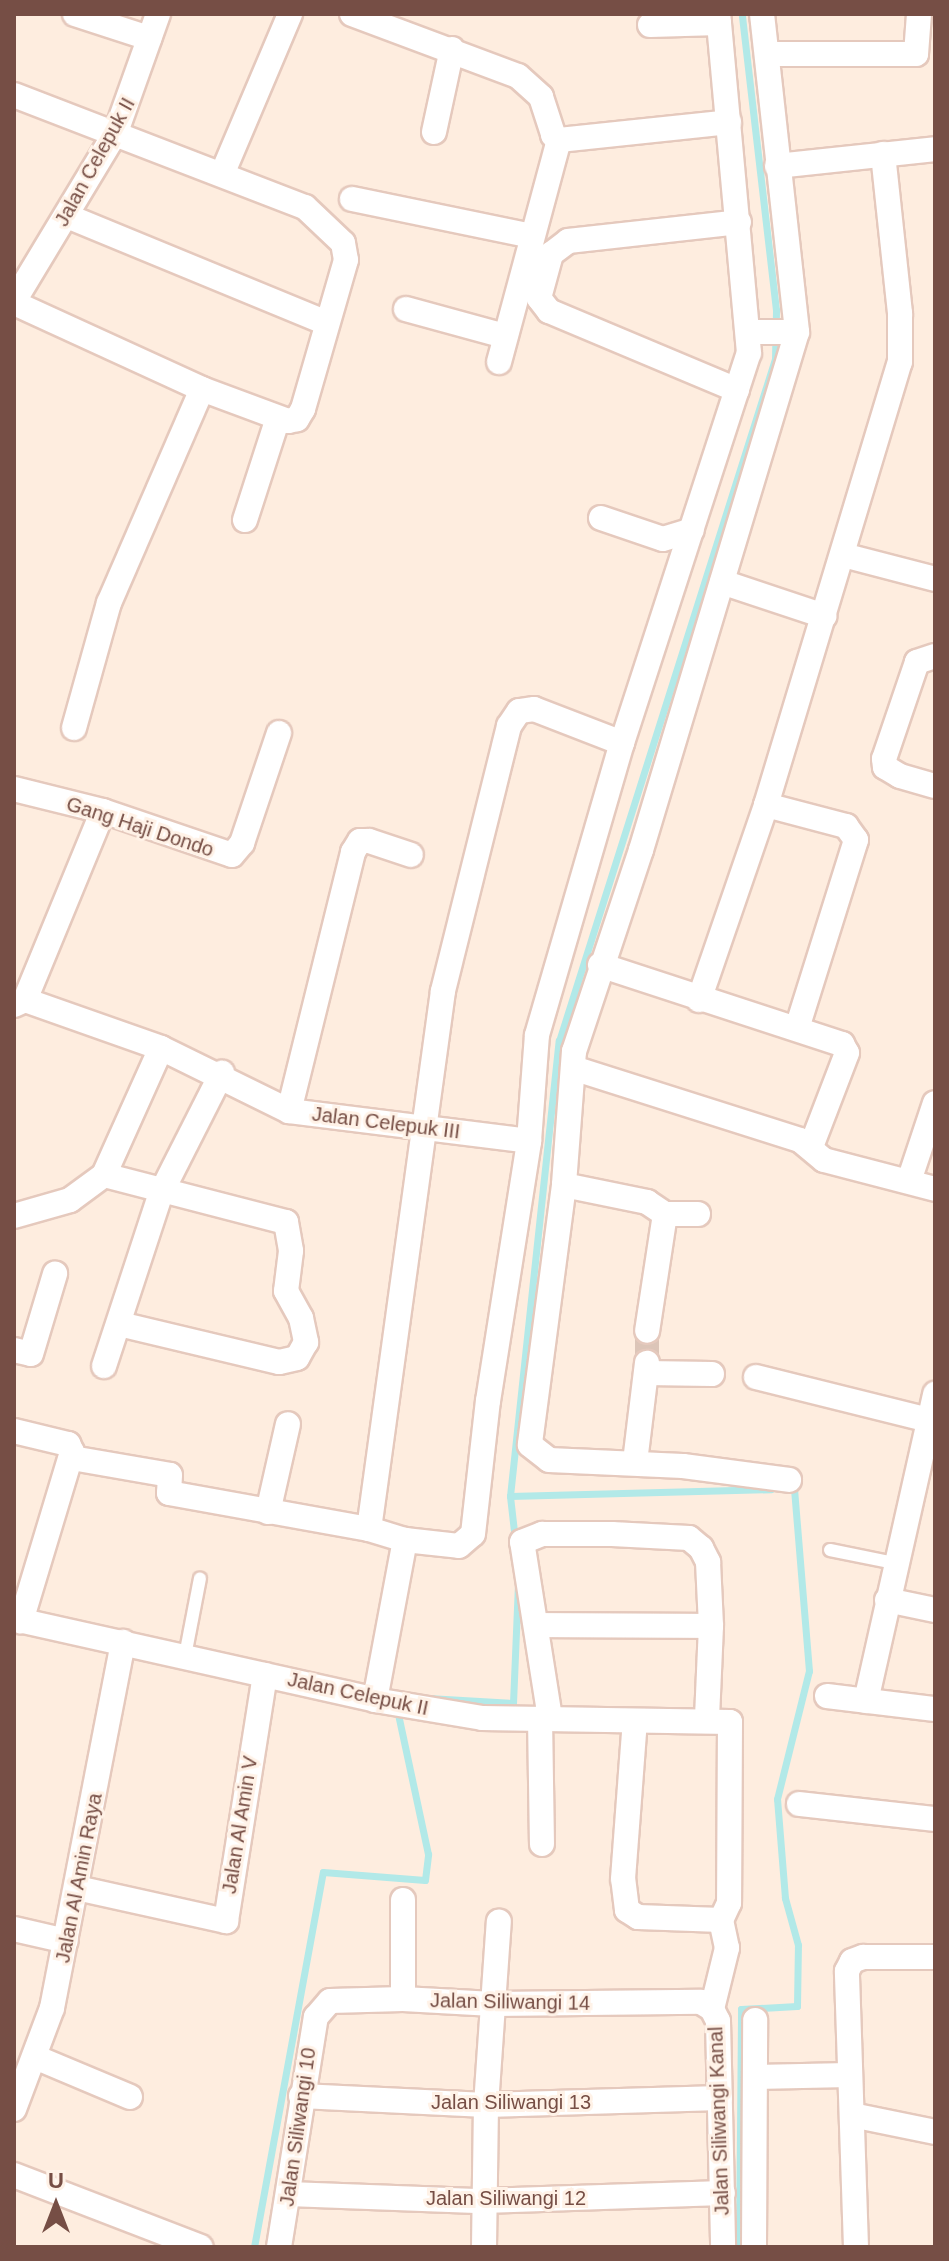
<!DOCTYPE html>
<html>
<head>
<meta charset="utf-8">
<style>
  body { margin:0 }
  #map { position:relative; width:949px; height:2261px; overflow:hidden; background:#feeddf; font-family:Arial,sans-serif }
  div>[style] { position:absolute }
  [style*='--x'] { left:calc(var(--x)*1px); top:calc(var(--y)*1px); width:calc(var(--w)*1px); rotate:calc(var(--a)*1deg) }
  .stream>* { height:7px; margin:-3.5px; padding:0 3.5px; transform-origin:3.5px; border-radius:3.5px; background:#b2e9e8 }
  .minor-tunnel>* { height:24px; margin-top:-12px; transform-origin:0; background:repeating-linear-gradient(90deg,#dcc5b8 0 24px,transparent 0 36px) }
  .roads { filter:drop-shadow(2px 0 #e5c9bd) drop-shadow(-2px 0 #e5c9bd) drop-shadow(0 2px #e5c9bd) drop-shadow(0 -2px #e5c9bd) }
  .service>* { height:12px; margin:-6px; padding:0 6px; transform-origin:6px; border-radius:6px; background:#fff }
  .minor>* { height:24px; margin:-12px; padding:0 12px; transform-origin:12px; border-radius:12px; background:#fff }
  span { translate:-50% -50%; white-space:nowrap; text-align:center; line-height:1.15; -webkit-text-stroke:6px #fff2e7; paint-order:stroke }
  .street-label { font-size:20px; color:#764e45 }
  .frame { position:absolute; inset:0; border:16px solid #764e45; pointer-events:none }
  .north { position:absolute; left:16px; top:2165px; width:80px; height:80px; -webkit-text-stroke:6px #fff2e7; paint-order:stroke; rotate:0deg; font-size:22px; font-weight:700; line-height:32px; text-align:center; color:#764e45 }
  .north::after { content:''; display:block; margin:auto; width:28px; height:36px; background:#764e45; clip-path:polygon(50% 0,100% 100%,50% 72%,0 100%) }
</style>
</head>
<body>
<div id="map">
  <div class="stream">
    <i style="--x:510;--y:1496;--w:261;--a:-1.5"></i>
    <i style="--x:515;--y:1540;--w:44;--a:-96.5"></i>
    <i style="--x:510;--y:1496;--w:458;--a:-83.9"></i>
    <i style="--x:559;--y:1041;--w:715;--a:-72.43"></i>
    <i style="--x:775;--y:359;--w:49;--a:-88.8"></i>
    <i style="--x:776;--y:310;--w:298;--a:-96.6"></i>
    <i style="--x:428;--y:1698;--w:85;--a:3.4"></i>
    <i style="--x:513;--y:1703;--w:119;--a:-87.6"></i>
    <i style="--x:254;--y:2247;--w:381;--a:-79.6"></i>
    <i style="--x:323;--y:1872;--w:102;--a:4.5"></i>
    <i style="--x:425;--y:1880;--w:26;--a:-83"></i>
    <i style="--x:428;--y:1854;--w:148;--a:-102.1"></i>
    <i style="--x:739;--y:2247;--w:238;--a:-89.5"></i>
    <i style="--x:741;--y:2009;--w:56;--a:-3.1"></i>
    <i style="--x:797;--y:2006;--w:61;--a:-89.1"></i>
    <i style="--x:798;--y:1945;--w:49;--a:-105.5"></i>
    <i style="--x:785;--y:1898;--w:99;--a:-94.6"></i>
    <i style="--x:777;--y:1799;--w:132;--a:-76"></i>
    <i style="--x:809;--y:1671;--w:184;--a:-94.7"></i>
    <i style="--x:794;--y:1488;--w:6;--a:180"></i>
  </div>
  <div class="minor-tunnel">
    <i style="--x:647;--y:1363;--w:32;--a:-90"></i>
  </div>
  <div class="roads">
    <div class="service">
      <i style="--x:830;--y:1550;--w:65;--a:11.5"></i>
      <i style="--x:185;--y:1656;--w:79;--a:-79.1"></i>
    </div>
    <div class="minor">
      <i style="--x:75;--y:14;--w:78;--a:18"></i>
      <i style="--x:352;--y:14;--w:177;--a:20.5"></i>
      <i style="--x:518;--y:76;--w:31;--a:42"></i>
      <i style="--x:541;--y:97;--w:40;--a:72"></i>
      <i style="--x:553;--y:135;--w:8;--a:40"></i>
      <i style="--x:559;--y:140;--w:171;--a:-6"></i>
      <i style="--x:762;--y:14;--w:320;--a:83.7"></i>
      <i style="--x:797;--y:332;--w:541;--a:106.76"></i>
      <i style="--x:641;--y:850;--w:212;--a:108.4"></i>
      <i style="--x:574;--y:1051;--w:134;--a:94.3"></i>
      <i style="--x:564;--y:1185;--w:262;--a:97.5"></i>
      <i style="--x:530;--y:1445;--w:24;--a:38"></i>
      <i style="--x:549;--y:1460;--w:134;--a:2.6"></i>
      <i style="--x:683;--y:1466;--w:107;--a:7.5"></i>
      <i style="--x:650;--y:25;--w:69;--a:-1.7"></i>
      <i style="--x:768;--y:54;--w:148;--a:0"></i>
      <i style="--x:916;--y:54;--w:40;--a:-85.7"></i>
      <i style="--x:14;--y:95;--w:312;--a:21.1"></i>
      <i style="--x:305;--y:207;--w:52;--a:43.5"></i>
      <i style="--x:343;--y:243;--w:17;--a:80"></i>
      <i style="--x:346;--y:260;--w:155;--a:106.1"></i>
      <i style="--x:303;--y:409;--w:12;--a:121"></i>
      <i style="--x:297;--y:419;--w:9;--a:167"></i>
      <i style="--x:288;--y:421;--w:92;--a:-159.6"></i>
      <i style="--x:202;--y:389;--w:207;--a:-155.4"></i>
      <i style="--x:434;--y:132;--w:85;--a:-77.8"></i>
      <i style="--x:777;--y:166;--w:159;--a:-6.1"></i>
      <i style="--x:223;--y:172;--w:172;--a:-67"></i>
      <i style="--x:352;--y:199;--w:184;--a:11.6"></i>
      <i style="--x:67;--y:216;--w:280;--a:22.4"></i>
      <i style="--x:14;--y:301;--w:197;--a:-58.9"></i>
      <i style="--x:116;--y:132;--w:125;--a:-70.4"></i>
      <i style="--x:406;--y:309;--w:103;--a:15.3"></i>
      <i style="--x:748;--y:332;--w:49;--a:0"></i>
      <i style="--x:499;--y:362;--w:230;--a:-74.9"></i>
      <i style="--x:737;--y:390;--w:204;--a:-157.2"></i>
      <i style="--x:549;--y:311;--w:16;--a:-128"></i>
      <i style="--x:539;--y:298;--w:46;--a:-74.7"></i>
      <i style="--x:551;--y:254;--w:21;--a:-37"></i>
      <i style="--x:568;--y:241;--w:172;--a:-6.3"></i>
      <i style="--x:601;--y:518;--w:65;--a:18.7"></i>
      <i style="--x:663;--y:539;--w:30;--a:-17"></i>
      <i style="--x:245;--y:520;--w:107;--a:-72.1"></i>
      <i style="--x:843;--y:555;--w:95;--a:14.6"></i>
      <i style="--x:722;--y:582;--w:108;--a:18.4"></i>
      <i style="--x:935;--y:656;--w:19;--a:162"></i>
      <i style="--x:917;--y:662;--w:102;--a:108.8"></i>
      <i style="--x:884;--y:759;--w:8;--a:83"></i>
      <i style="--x:885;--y:767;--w:17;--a:31"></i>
      <i style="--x:900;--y:776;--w:36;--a:16"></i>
      <i style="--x:74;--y:728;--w:130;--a:-74.4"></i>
      <i style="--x:109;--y:603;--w:233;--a:-66.5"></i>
      <i style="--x:622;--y:743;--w:94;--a:-158.9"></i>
      <i style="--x:534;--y:709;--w:15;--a:172"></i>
      <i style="--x:519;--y:711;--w:18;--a:124"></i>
      <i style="--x:509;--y:726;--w:273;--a:104"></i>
      <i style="--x:443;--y:991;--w:543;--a:97.83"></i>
      <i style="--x:369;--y:1529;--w:38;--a:17"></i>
      <i style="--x:405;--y:1540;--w:54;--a:6.3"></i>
      <i style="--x:459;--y:1546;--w:18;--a:-41"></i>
      <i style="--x:473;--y:1534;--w:134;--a:-83.6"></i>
      <i style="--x:488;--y:1401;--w:263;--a:-81"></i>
      <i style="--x:529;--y:1141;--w:106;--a:-85.7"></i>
      <i style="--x:537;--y:1035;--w:304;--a:-73.8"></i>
      <i style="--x:622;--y:743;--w:410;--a:-72"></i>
      <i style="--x:749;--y:353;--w:340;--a:-95.2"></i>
      <i style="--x:14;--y:789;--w:92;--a:13.9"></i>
      <i style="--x:103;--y:811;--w:136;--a:18.8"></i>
      <i style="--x:232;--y:855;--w:16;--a:-50"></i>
      <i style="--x:242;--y:843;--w:116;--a:-71.4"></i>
      <i style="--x:766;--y:805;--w:83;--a:14.7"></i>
      <i style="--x:846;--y:826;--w:17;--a:54"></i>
      <i style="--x:856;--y:840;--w:194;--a:107.4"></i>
      <i style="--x:600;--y:965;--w:255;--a:18.1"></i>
      <i style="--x:842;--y:1044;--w:10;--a:61"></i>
      <i style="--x:847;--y:1053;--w:97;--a:111"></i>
      <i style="--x:25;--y:1000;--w:204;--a:-67.6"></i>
      <i style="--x:699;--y:1000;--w:206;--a:-71"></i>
      <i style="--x:766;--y:805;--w:463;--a:-73.2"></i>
      <i style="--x:900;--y:362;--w:49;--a:-90"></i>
      <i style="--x:900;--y:313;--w:160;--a:-96.1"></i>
      <i style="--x:14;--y:1005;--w:12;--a:-24"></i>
      <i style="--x:25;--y:1000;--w:144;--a:19.4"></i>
      <i style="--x:573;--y:1068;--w:238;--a:17.6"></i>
      <i style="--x:800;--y:1140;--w:31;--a:40"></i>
      <i style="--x:824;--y:1160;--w:115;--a:14.6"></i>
      <i style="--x:289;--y:1111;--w:267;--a:-76.1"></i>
      <i style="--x:353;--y:852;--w:13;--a:-58"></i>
      <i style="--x:360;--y:841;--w:9;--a:0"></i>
      <i style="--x:369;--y:841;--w:44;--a:18.4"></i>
      <i style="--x:104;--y:1175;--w:188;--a:14.5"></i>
      <i style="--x:286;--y:1222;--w:29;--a:80"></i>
      <i style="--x:291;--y:1251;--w:40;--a:97.1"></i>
      <i style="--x:286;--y:1291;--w:31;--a:61"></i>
      <i style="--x:301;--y:1318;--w:25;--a:78"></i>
      <i style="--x:306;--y:1342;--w:18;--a:119"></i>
      <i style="--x:297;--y:1358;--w:18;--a:167"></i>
      <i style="--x:279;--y:1362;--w:164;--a:-166.6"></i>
      <i style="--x:909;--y:1181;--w:82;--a:-71.6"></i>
      <i style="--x:564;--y:1185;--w:85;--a:11.6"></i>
      <i style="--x:647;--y:1202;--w:22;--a:34"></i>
      <i style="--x:665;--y:1214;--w:118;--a:98.7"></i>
      <i style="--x:665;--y:1214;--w:33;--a:0"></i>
      <i style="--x:14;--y:1216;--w:58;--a:-15.9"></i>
      <i style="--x:70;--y:1200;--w:42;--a:-36.3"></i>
      <i style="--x:104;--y:1175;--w:139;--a:-65.8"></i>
      <i style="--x:161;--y:1048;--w:143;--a:26.2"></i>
      <i style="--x:289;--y:1111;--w:242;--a:7.1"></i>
      <i style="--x:14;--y:1350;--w:17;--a:13"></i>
      <i style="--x:31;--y:1354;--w:84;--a:-73.3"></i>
      <i style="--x:104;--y:1366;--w:182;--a:-71.8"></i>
      <i style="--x:161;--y:1193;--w:135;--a:-63.1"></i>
      <i style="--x:646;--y:1373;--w:66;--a:0.9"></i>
      <i style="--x:756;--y:1377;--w:177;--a:14"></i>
      <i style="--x:14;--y:1431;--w:56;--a:13.5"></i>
      <i style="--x:68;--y:1444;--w:9;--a:63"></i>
      <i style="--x:72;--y:1452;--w:177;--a:106.8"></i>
      <i style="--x:72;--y:1458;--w:99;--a:9.8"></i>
      <i style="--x:170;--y:1475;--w:18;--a:93"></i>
      <i style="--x:169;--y:1493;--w:203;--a:10.2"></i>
      <i style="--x:635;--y:1462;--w:100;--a:-83.1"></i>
      <i style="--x:268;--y:1512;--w:90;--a:-77.2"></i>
      <i style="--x:887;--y:1600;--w:49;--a:11.8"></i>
      <i style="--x:14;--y:1619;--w:370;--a:12.6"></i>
      <i style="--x:375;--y:1700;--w:109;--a:9.5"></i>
      <i style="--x:482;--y:1718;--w:248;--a:0.9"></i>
      <i style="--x:730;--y:1722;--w:181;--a:90.3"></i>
      <i style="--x:729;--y:1903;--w:19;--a:115"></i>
      <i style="--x:721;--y:1920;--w:83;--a:-177.9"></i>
      <i style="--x:638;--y:1917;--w:13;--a:-148"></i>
      <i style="--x:627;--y:1910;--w:31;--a:-97"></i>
      <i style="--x:623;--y:1879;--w:158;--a:-85.7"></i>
      <i style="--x:539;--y:1625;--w:172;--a:0.3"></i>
      <i style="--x:827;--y:1696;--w:109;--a:6.9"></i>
      <i style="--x:375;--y:1700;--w:163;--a:-79.4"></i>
      <i style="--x:866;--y:1701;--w:315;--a:-77.3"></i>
      <i style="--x:540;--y:1718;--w:126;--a:89.1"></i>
      <i style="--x:550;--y:1718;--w:178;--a:-99"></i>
      <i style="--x:522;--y:1542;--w:22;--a:-22"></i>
      <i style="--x:542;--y:1534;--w:70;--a:0"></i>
      <i style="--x:612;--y:1534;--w:77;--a:3"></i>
      <i style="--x:689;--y:1538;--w:16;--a:40"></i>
      <i style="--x:701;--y:1548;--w:16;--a:63"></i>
      <i style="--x:708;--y:1562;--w:64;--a:87.3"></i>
      <i style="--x:711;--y:1626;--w:93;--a:92.5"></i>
      <i style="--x:799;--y:1804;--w:137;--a:6.3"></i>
      <i style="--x:77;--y:1888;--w:153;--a:12.5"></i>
      <i style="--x:226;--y:1921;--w:249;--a:-81"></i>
      <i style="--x:14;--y:1929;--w:53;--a:13"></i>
      <i style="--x:403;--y:1999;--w:99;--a:-90"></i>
      <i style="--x:712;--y:2009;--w:63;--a:-76.2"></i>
      <i style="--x:727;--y:1948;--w:29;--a:-102"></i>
      <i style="--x:35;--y:2057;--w:103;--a:22.8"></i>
      <i style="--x:755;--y:2077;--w:94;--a:-1.2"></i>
      <i style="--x:301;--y:2096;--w:185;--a:2.8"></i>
      <i style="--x:486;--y:2105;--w:234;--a:-1.7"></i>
      <i style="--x:14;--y:2109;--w:108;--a:-69.4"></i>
      <i style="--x:52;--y:2008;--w:373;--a:-79"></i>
      <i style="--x:852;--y:2115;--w:85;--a:11.6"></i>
      <i style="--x:14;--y:2175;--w:200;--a:21.1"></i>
      <i style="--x:288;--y:2194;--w:195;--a:2.1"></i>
      <i style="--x:483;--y:2201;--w:240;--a:-1.9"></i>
      <i style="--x:279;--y:2247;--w:233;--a:-80.9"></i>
      <i style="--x:316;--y:2017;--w:21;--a:-49"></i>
      <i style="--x:330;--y:2001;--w:73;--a:-1.6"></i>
      <i style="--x:403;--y:1999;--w:90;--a:3.2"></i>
      <i style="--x:493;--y:2004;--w:208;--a:-0.6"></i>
      <i style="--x:701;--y:2002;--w:13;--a:32"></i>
      <i style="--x:712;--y:2009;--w:13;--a:63"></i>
      <i style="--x:718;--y:2021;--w:226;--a:88.7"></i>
      <i style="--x:484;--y:2247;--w:142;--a:-89.2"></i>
      <i style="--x:486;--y:2105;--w:184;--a:-86"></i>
      <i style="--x:754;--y:2247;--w:227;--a:-89.7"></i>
      <i style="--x:856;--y:2247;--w:276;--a:-91.9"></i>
      <i style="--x:847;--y:1971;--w:11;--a:-63"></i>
      <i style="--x:852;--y:1961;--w:12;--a:-20"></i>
      <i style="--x:863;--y:1957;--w:72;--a:0"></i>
    </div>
  </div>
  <div class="street-label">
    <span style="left:95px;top:162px;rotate:-61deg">Jalan Celepuk II</span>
    <span style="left:140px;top:827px;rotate:18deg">Gang Haji Dondo</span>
    <span style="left:386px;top:1123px;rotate:7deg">Jalan Celepuk III</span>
    <span style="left:358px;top:1694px;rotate:12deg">Jalan Celepuk II</span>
    <span style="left:240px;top:1825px;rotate:-81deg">Jalan Al Amin V</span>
    <span style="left:79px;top:1878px;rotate:-79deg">Jalan Al Amin Raya</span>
    <span style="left:510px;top:2002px;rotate:1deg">Jalan Siliwangi 14</span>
    <span style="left:511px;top:2102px">Jalan Siliwangi 13</span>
    <span style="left:719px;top:2121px;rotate:-92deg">Jalan Siliwangi Kanal</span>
    <span style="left:298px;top:2127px;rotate:-82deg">Jalan Siliwangi 10</span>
    <span style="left:506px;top:2198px">Jalan Siliwangi 12</span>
  </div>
  <div class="frame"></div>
  <div class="north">U</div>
</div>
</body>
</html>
